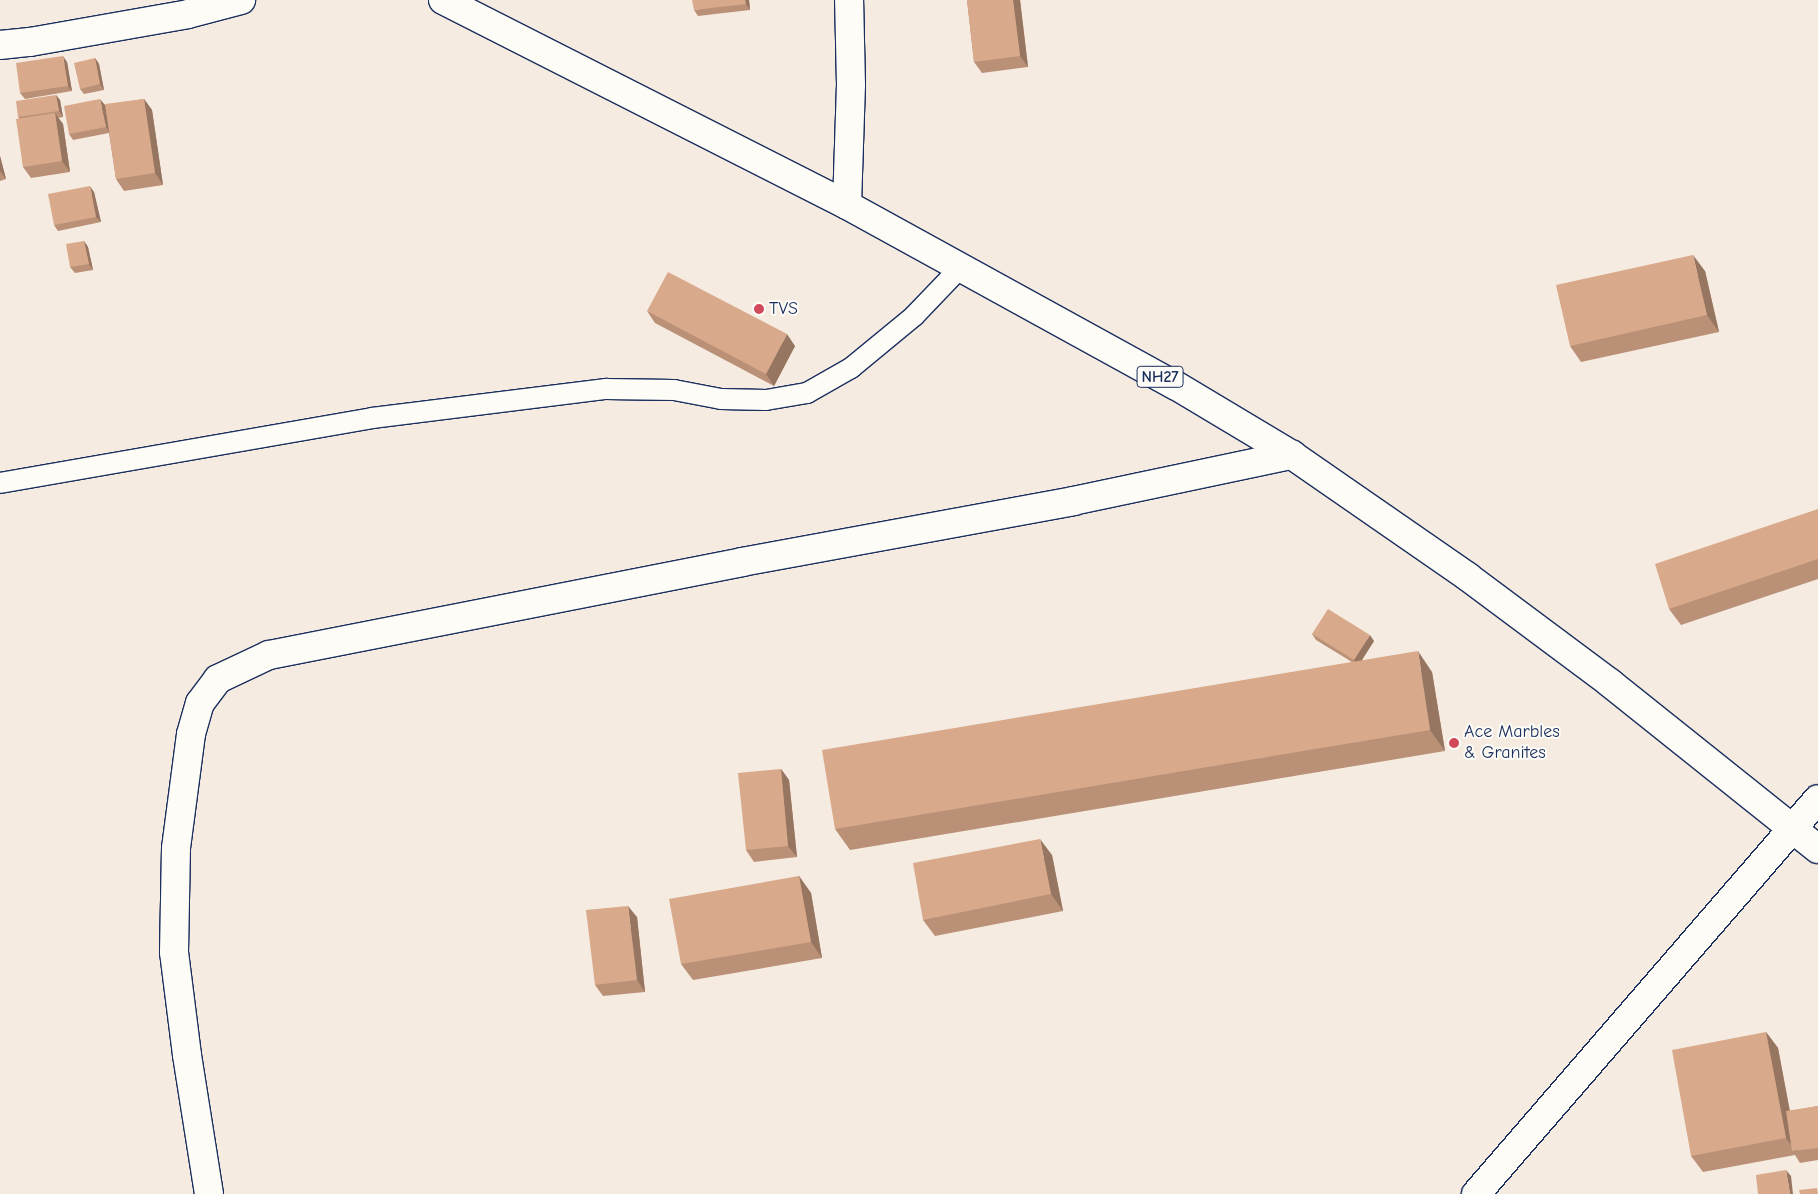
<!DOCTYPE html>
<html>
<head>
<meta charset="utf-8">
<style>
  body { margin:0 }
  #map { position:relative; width:1818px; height:1194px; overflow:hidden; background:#f6ebe1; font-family:"Comic Neue",sans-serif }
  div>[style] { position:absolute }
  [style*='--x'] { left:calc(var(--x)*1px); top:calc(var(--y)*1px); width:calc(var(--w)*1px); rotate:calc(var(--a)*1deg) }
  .roads { filter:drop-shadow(1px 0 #1b2f5e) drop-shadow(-1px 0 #1b2f5e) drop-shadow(0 1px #1b2f5e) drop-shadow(0 -1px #1b2f5e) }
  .lane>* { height:20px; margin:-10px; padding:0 10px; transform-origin:10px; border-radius:10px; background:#fdfcf7 }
  .street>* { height:28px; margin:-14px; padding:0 14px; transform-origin:14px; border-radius:14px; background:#fdfcf7 }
  .highway>* { height:28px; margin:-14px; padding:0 14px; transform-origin:14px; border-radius:14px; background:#fdfcf7 }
  .wall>* { inset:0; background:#ba9177 }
  .shaded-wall>* { inset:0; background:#977661 }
  .building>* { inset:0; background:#d8a98a }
  .dots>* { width:14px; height:14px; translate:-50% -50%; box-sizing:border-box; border:2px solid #fdfcf7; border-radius:50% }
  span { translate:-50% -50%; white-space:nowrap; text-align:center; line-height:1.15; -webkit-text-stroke:4px #fdfcf7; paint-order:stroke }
  .shield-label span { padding:1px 4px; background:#fdfcf7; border:1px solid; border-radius:4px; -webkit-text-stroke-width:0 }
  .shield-label { font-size:16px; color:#1b2f5e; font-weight:700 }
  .poi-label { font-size:18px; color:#1b2f5e }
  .left { translate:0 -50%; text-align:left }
</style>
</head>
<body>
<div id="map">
  <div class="roads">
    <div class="lane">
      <i style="--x:0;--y:483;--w:378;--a:-9.9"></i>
      <i style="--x:372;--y:418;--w:236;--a:-7.1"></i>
      <i style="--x:606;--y:389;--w:68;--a:0.8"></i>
      <i style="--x:674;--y:390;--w:48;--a:10.8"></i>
      <i style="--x:721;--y:399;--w:45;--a:1.3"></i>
      <i style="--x:766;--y:400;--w:42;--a:-9.7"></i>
      <i style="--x:807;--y:393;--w:51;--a:-29.6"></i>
      <i style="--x:851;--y:368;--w:82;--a:-39.5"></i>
      <i style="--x:914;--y:316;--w:68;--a:-46.2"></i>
    </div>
    <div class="street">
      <i style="--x:0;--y:45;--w:30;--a:-6"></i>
      <i style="--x:30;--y:42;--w:160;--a:-10"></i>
      <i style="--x:188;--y:14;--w:55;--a:-14.8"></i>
      <i style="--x:847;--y:205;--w:120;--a:-88.1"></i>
      <i style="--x:851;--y:85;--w:85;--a:-91.3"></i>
      <i style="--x:209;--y:1194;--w:141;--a:-99"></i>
      <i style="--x:187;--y:1055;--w:104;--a:-97.2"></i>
      <i style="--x:174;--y:952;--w:104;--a:-88.9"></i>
      <i style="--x:176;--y:848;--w:115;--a:-82.5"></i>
      <i style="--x:191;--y:734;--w:32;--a:-74"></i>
      <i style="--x:200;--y:703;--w:30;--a:-53"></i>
      <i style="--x:218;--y:679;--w:56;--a:-25.2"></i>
      <i style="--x:269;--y:655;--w:482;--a:-11.1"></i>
      <i style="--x:742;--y:562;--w:337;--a:-10.4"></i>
      <i style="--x:1073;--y:501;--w:224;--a:-11.9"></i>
      <i style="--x:1476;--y:1194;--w:522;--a:-49.11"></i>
    </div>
    <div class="highway">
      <i style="--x:443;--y:0;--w:453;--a:26.9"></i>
      <i style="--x:847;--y:205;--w:374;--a:28.8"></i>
      <i style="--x:1175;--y:385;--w:136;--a:30.9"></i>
      <i style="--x:1292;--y:455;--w:214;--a:34.7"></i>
      <i style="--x:1468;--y:577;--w:177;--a:36.7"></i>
      <i style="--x:1610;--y:683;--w:266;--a:38.6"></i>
    </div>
  </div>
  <div class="wall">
    <i style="clip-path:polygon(749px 0,750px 10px,698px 16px,694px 10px)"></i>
    <i style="clip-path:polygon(967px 0,1020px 0,1028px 67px,982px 73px,974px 62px)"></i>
    <i style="clip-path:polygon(95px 58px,99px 64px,104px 90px,84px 94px,80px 89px)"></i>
    <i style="clip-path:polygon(67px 62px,72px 91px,25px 99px,20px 93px)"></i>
    <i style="clip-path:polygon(56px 95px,60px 100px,63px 117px,58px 118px,63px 124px,70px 172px,31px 178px,23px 167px,19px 118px,18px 117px)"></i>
    <i style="clip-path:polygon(144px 99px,152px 110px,163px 185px,124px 191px,116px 179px,109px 133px,73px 140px,69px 134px,105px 105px)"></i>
    <i style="clip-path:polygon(0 156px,6px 179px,0 181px)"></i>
    <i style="clip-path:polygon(94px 192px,101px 222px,58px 231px,54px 225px)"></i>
    <i style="clip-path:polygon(84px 241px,88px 247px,93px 270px,75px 273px,70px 267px)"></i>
    <i style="clip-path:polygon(1705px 271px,1719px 332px,1581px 362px,1570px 346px)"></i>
    <i style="clip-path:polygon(647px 311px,795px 346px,774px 386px,655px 323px)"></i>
    <i style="clip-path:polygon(1818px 509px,1818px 579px,1681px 625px,1669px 609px)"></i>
    <i style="clip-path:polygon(1312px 634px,1374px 641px,1362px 660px,1432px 672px,1445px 751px,850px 850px,835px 829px,1352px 662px,1316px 640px)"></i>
    <i style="clip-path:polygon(781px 769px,789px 780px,797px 857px,754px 862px,746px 850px)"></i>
    <i style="clip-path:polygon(1052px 855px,1063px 911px,935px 936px,923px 920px)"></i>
    <i style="clip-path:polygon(799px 876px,811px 893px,822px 958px,693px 980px,681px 964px)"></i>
    <i style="clip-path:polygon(637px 917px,645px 992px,603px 996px,595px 985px)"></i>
    <i style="clip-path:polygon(1766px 1032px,1778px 1048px,1790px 1111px,1818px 1106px,1818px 1160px,1800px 1163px,1795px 1155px,1703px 1172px,1691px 1156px)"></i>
  </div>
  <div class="shaded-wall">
    <i style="clip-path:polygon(745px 0,749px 0,750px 10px,746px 4px)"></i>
    <i style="clip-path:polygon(1013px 0,1020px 0,1028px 67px,1020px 56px)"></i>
    <i style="clip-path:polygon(63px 56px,67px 62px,72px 91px,68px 86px)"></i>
    <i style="clip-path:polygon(95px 58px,99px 64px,104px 90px,100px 84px)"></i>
    <i style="clip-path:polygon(56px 95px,60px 100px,63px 117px,59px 111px)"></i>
    <i style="clip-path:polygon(100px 99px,105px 105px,110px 133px,106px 127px)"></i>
    <i style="clip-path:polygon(144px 99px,152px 110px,163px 185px,155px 173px)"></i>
    <i style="clip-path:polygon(55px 113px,63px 124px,70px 172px,62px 161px)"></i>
    <i style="clip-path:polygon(0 156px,6px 179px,0 171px)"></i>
    <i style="clip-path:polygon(90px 186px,94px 192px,101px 222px,96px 217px)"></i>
    <i style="clip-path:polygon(84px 241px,88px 247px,93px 270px,89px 264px)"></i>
    <i style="clip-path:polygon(1693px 255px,1705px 271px,1719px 332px,1707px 315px)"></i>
    <i style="clip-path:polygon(787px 334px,795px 346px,774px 386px,766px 374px)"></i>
    <i style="clip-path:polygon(1370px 635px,1374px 641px,1358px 666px,1354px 660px)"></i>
    <i style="clip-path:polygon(1418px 651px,1432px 672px,1445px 751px,1430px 730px)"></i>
    <i style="clip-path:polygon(781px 769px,789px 780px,797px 857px,788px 846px)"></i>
    <i style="clip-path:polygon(1040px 839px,1052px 855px,1063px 911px,1051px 894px)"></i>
    <i style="clip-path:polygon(799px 876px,811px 893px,822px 958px,811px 942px)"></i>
    <i style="clip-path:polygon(628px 906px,637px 917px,645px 992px,637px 980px)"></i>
    <i style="clip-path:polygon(1766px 1032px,1778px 1048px,1797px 1151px,1795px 1151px,1786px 1138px)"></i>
    <i style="clip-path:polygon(1786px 1170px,1791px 1176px,1793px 1194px,1790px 1194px)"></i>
  </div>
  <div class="building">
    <i style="clip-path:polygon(692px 0,745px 0,746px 4px,694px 10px)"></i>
    <i style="clip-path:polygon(967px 0,1013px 0,1020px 56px,974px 62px)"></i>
    <i style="clip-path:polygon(63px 56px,68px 86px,20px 93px,16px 63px)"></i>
    <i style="clip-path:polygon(95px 58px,100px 84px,80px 89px,74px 63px)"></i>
    <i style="clip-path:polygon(56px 95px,59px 111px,18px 117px,16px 101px)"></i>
    <i style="clip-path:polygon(100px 99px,106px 127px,69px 134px,64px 106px)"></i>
    <i style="clip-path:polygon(144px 99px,155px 173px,116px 179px,105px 104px)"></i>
    <i style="clip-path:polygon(55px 113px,62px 161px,23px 167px,16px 119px)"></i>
    <i style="clip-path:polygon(90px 186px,96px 217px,54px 225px,48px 194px)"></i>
    <i style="clip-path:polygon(84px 241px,89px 264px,70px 267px,66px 244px)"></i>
    <i style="clip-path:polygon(1693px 255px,1707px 315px,1570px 346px,1556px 285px)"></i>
    <i style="clip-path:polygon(668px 272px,787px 334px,766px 374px,647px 311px)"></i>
    <i style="clip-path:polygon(1818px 509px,1818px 559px,1669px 609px,1655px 564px)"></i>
    <i style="clip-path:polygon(1328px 609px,1370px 635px,1354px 660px,1312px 634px)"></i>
    <i style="clip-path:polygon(1418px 651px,1430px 730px,835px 829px,822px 750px)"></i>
    <i style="clip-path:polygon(781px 769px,788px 846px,746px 850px,738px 773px)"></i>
    <i style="clip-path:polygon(1040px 839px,1051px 894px,923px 920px,913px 863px)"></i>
    <i style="clip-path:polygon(799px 876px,811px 942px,681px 964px,669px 899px)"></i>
    <i style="clip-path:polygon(628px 906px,637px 980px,595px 985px,586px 910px)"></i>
    <i style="clip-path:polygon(1766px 1032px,1786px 1138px,1691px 1156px,1672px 1050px)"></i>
    <i style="clip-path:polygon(1818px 1106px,1818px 1148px,1792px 1151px,1786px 1111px)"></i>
    <i style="clip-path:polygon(1786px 1170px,1790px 1194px,1758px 1194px,1756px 1175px)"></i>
    <i style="clip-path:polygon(1817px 1188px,1818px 1194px,1800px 1194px,1799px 1190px)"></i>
  </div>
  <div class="dots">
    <i style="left:759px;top:309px;background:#d1495b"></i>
    <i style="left:1454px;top:743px;background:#d1495b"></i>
  </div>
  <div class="shield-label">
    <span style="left:1160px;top:377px">NH27</span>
  </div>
  <div class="poi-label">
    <span class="left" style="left:769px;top:309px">TVS</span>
    <span class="left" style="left:1464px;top:743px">Ace Marbles<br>&amp; Granites</span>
  </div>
</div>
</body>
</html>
